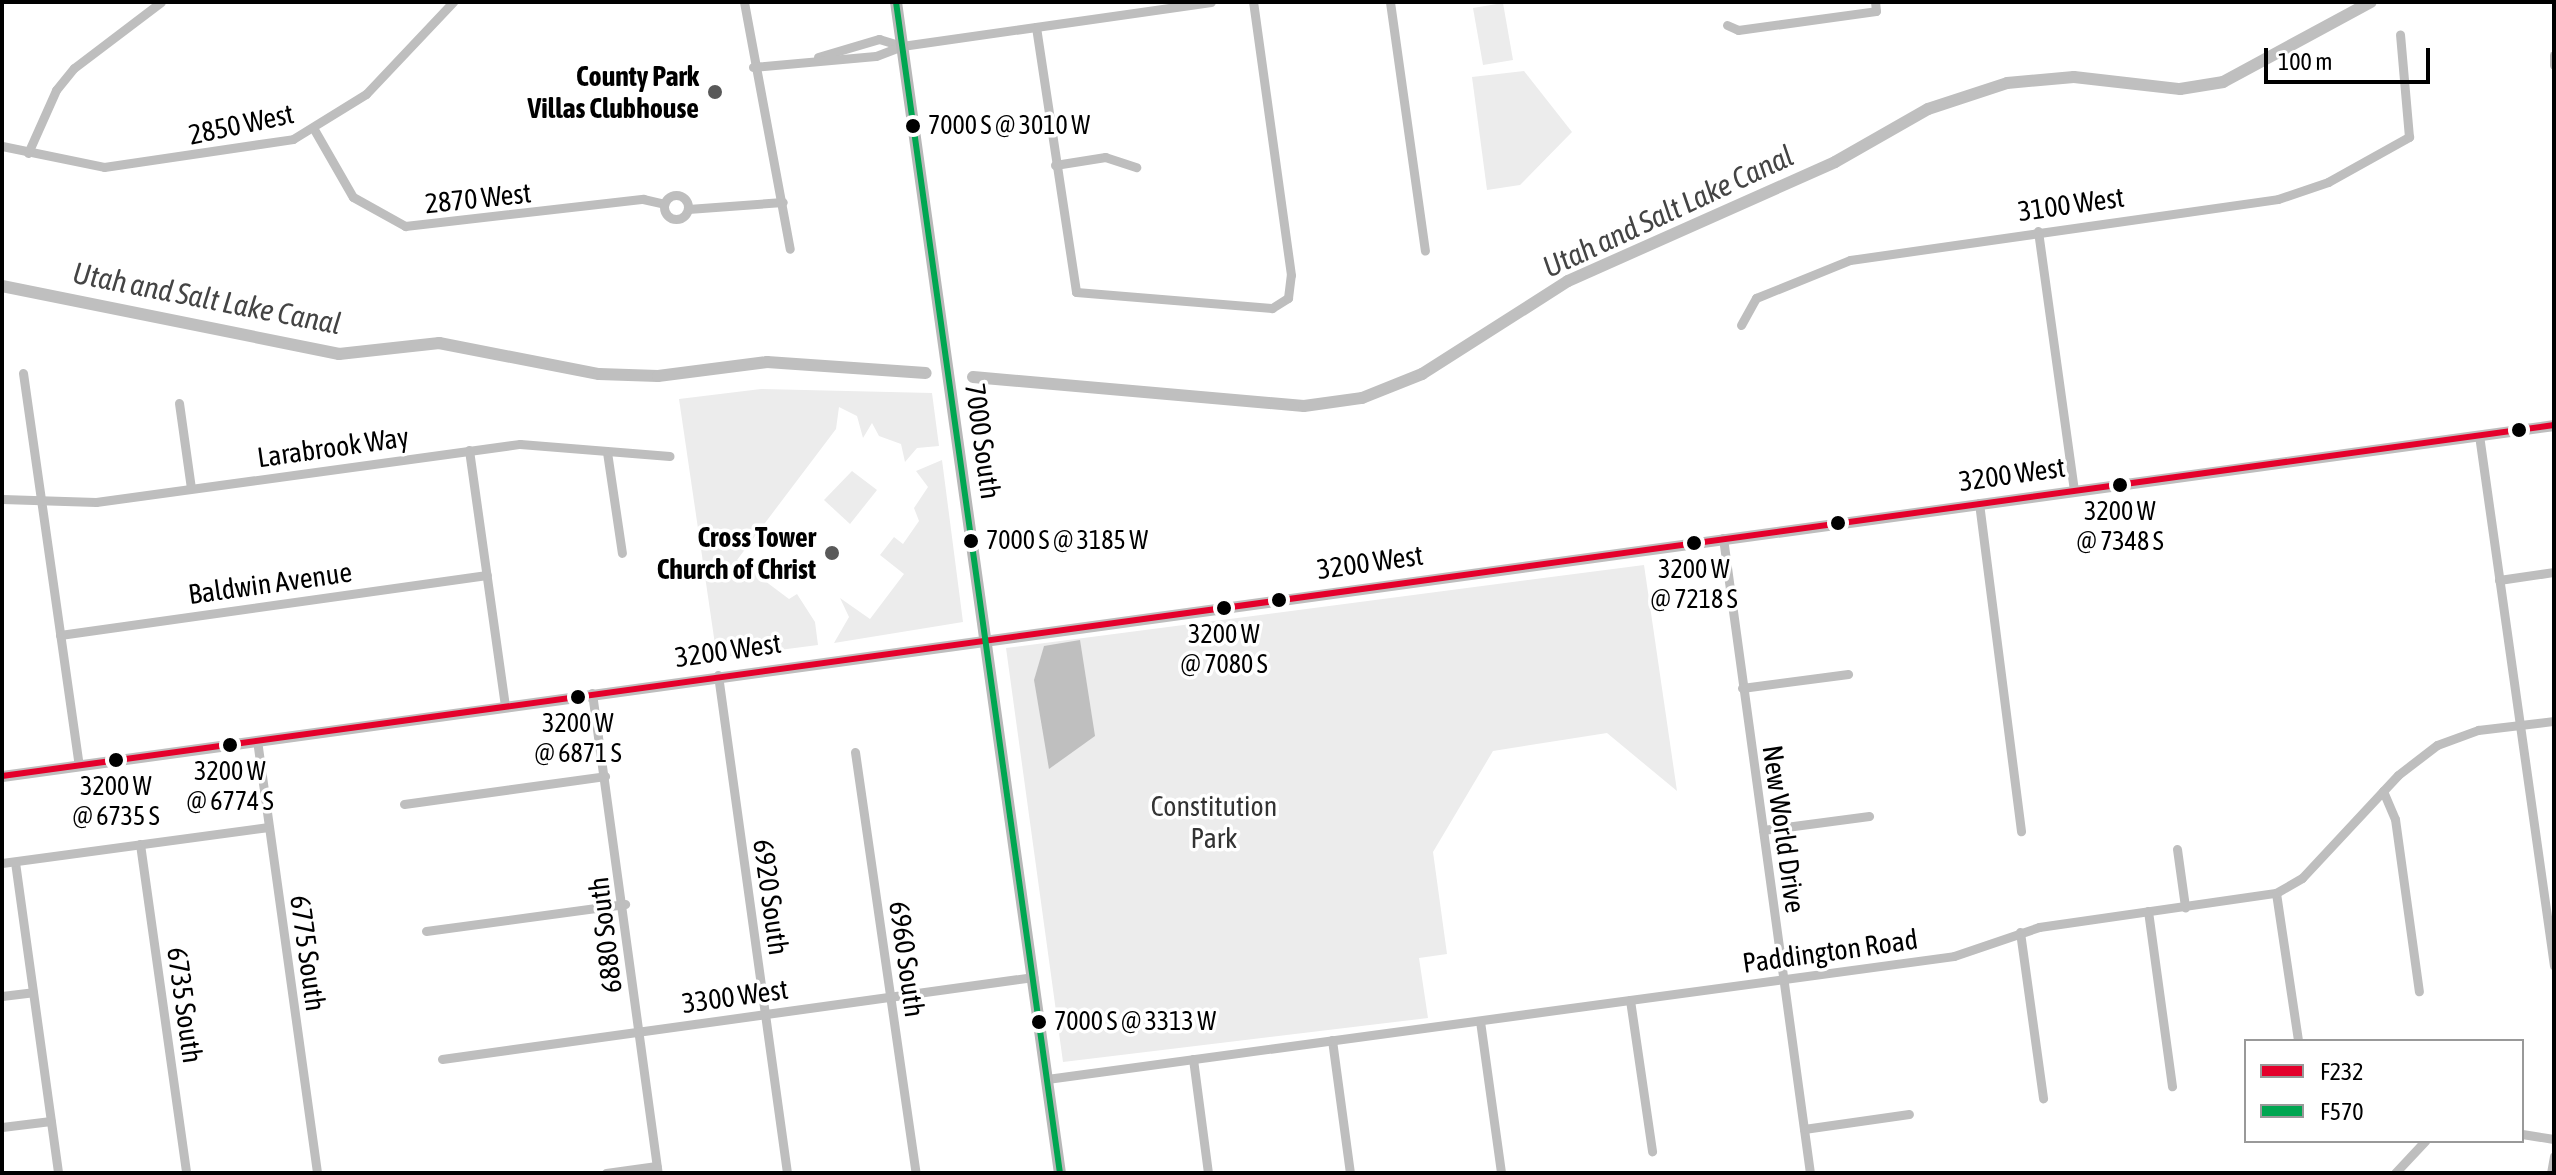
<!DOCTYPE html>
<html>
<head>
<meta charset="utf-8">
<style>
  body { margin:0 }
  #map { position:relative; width:2556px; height:1175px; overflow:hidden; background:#fff; font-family:"Asap Condensed",sans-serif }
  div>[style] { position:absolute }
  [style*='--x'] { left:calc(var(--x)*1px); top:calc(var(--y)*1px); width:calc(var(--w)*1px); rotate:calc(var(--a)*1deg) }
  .green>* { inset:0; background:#ececec }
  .water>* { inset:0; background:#bfbfbf }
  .canal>* { height:12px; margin:-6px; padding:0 6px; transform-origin:6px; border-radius:6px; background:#bfbfbf }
  .minor>* { height:9px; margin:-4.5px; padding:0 4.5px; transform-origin:4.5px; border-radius:4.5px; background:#bebebe }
  .minor>.ring { margin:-4.5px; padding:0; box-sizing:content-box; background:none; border:9px solid #bebebe; border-radius:50% }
  .tertiary>* { height:11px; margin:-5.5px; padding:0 5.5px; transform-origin:5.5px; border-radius:5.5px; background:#bebebe }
  .secondary>* { height:12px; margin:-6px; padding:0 6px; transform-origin:6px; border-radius:6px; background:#b8b8b8 }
  .bus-1>* { height:6px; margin:-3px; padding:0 3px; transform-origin:3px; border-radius:3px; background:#e4002b }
  .bus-2>* { height:6px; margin:-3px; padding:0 3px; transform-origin:3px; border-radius:3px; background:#00a651 }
  .dots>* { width:22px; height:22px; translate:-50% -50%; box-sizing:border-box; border:4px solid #fff; border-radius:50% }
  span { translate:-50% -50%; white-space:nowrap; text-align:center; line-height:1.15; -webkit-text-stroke:7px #fff; paint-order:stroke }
  .bus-label { font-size:26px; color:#000 }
  .left { translate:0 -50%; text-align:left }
  .poi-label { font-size:28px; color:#000; font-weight:700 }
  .right { translate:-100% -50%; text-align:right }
  .street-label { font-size:28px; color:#000 }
  .park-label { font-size:28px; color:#333 }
  .water-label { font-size:30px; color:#444; font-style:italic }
  .frame { position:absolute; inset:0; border:4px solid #000; pointer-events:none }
  .legend { position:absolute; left:2244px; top:1039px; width:280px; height:104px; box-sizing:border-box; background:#fff; border:2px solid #999; margin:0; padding:10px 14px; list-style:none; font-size:24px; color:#000 }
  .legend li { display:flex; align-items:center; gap:16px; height:40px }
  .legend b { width:40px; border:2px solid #999 }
  .scale { position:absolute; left:2264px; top:48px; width:166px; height:36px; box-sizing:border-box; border:4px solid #000; border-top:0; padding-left:10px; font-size:24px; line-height:28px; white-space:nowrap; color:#000; -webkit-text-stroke:6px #fff; paint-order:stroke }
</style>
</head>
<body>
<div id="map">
  <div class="green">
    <i style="clip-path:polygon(1503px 3px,1513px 60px,1483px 65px,1473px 8px)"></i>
    <i style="clip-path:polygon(1524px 71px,1572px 132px,1520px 185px,1487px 190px,1472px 77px)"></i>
    <i style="clip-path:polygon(761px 389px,932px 393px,939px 446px,917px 448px,905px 462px,901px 444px,879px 436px,872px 423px,863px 438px,857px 416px,839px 407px,836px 429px,737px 560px,789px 599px,797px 594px,815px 622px,818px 645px,717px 658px,679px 399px)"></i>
    <i style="clip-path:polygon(942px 460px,963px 622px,834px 643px,849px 617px,840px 598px,870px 619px,904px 574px,880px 555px,894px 537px,903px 544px,919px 521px,914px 508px,928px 487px,916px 471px)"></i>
    <i style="clip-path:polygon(852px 471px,877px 490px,850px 524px,824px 500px)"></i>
    <i style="clip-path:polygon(1644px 565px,1677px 791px,1607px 733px,1493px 751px,1433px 852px,1447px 954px,1419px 958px,1428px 1018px,1063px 1062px,1006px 648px)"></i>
  </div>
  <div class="water">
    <i style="clip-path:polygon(1080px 640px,1095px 736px,1049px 769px,1034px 680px,1044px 646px)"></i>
  </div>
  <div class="canal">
    <i style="--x:2;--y:286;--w:344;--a:11.4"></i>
    <i style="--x:339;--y:354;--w:101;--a:-6.3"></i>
    <i style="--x:439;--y:343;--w:163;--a:11"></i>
    <i style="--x:599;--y:374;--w:59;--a:1.9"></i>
    <i style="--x:658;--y:376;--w:110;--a:-7.3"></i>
    <i style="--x:767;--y:362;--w:159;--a:4"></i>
    <i style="--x:973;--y:377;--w:332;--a:5"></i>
    <i style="--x:1304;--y:406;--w:59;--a:-7.9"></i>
    <i style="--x:1362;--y:398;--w:65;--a:-21.8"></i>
    <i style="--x:1422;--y:374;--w:173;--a:-32.5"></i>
    <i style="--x:1568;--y:281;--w:292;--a:-24"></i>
    <i style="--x:1835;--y:162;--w:107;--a:-29.7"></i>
    <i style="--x:1928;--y:109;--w:83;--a:-18.2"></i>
    <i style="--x:2007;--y:83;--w:67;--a:-5.1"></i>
    <i style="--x:2074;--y:77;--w:107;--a:6.5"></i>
    <i style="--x:2180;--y:89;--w:44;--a:-9.2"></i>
    <i style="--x:2223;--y:82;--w:168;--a:-28.4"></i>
  </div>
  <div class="minor">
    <i style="--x:744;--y:2;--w:251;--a:79.5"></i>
    <i style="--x:1390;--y:2;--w:251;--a:82"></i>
    <i style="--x:1727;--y:25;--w:12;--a:24"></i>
    <i style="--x:1738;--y:30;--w:139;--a:-7.8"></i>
    <i style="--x:1876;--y:11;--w:9;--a:-96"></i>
    <i style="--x:1036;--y:27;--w:268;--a:81.4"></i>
    <i style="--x:1076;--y:292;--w:197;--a:4.7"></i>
    <i style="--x:1272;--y:308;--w:19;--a:-32"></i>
    <i style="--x:1288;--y:298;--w:23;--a:-83"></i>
    <i style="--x:1291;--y:275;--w:276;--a:-97.9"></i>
    <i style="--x:2554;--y:55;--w:10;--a:90"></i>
    <i style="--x:818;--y:57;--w:64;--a:-16.4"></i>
    <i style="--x:879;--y:39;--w:24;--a:17"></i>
    <i style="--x:753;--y:67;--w:123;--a:-5.1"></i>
    <i style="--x:876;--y:56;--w:28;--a:-21"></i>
    <i style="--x:902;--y:46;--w:312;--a:-8.1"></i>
    <i style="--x:315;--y:131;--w:76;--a:60.1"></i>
    <i style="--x:353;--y:197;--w:60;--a:29.1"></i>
    <i style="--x:405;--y:226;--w:240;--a:-6.5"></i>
    <i style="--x:643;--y:199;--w:22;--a:13"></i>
    <i style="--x:2;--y:146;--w:104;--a:11.6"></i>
    <i style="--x:104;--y:167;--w:191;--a:-8.4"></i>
    <i style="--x:293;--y:139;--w:86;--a:-31.7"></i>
    <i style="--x:366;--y:94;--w:127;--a:-46.6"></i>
    <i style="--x:28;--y:153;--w:69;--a:-66"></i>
    <i style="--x:56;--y:90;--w:28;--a:-51"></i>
    <i style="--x:74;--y:68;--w:109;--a:-37.2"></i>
    <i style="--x:1055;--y:165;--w:51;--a:-9.1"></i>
    <i style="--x:1105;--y:157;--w:33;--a:18"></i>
    <i class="ring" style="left:664px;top:195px;width:15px;height:15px"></i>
    <i style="--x:688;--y:209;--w:95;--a:-4.2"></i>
    <i style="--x:2038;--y:231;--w:261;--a:82.1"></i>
    <i style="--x:1741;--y:325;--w:31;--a:-61"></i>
    <i style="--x:1756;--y:298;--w:101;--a:-22"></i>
    <i style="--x:1850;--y:260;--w:432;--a:-8.1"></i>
    <i style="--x:2278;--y:199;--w:53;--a:-18.8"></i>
    <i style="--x:2328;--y:182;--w:93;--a:-29.1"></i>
    <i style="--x:2409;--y:137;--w:103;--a:-95"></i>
    <i style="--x:23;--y:373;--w:396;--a:81.9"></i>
    <i style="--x:179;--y:403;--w:86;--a:82"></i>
    <i style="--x:2479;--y:435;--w:536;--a:81.96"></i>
    <i style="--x:469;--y:450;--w:258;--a:82"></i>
    <i style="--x:607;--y:452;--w:102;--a:81.6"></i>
    <i style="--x:2;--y:499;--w:94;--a:1.8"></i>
    <i style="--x:96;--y:502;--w:428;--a:-7.8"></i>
    <i style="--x:520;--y:444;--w:150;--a:4.6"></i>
    <i style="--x:1979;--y:503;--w:331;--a:82.7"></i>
    <i style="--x:1723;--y:538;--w:641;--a:82.2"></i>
    <i style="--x:2499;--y:580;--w:56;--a:-8.3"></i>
    <i style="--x:60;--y:635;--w:431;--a:-8"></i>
    <i style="--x:718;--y:675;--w:503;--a:82.11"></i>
    <i style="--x:1742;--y:688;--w:107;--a:-7.5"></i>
    <i style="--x:592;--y:693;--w:485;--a:82.2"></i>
    <i style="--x:257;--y:740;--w:437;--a:82.1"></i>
    <i style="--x:855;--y:752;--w:425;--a:81.8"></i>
    <i style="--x:2383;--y:791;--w:30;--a:67"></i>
    <i style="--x:2395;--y:819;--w:174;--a:82.1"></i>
    <i style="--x:404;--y:804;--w:203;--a:-7.9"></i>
    <i style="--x:1763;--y:830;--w:107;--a:-7.5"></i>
    <i style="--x:140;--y:844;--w:332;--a:82"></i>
    <i style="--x:2177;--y:849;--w:59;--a:82.1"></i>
    <i style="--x:15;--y:862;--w:314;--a:82.1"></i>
    <i style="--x:2;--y:863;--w:269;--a:-7.7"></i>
    <i style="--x:2276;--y:893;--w:150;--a:81.5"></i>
    <i style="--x:2148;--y:911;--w:177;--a:82.2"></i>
    <i style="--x:426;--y:931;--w:201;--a:-7.7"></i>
    <i style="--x:2020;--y:932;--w:168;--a:82.1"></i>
    <i style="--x:2;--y:996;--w:31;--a:-7"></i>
    <i style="--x:1630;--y:1000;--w:153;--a:81.7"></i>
    <i style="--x:1480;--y:1021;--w:152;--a:82.1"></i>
    <i style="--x:1332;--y:1040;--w:134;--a:82.3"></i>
    <i style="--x:442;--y:1059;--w:597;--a:-7.9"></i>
    <i style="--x:1193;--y:1059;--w:115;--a:82.5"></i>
    <i style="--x:1047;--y:1079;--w:915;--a:-7.72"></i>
    <i style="--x:1954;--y:956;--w:90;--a:-18.8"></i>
    <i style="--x:2039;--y:927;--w:239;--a:-8.2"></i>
    <i style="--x:2276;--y:893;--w:30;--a:-30"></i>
    <i style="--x:2302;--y:878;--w:141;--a:-47"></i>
    <i style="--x:2398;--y:775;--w:49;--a:-37.6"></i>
    <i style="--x:2437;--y:745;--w:44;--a:-20.1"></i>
    <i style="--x:2478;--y:730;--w:77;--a:-6.8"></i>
    <i style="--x:2;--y:1127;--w:49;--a:-7"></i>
    <i style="--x:1804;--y:1129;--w:106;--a:-8.1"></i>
    <i style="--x:2522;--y:1134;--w:32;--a:9"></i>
    <i style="--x:606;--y:1173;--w:51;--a:-7.8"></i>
    <i style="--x:2395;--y:1173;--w:44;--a:-46.8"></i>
    <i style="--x:2551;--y:1173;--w:17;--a:-80"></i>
  </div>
  <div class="tertiary">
    <i style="--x:2;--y:776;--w:2576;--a:-7.83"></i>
  </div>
  <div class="secondary">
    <i style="--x:896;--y:2;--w:1182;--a:82.03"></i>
  </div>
  <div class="bus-1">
    <i style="--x:2;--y:776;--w:2576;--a:-7.83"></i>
  </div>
  <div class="bus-2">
    <i style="--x:896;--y:2;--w:1182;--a:82.03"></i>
  </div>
  <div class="dots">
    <i style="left:715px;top:92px;background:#595959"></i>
    <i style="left:913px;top:126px;background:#000"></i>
    <i style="left:2519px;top:430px;background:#000"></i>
    <i style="left:2120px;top:485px;background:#000"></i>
    <i style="left:1838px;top:523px;background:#000"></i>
    <i style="left:971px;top:541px;background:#000"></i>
    <i style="left:1694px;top:543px;background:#000"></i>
    <i style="left:832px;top:553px;background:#595959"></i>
    <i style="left:1279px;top:600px;background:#000"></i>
    <i style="left:1224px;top:608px;background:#000"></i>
    <i style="left:578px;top:697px;background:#000"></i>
    <i style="left:230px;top:745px;background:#000"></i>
    <i style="left:116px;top:760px;background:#000"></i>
    <i style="left:1039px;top:1022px;background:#000"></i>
  </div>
  <div class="bus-label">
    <span class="left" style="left:928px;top:126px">7000 S @ 3010 W</span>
    <span style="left:2120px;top:527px">3200 W<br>@ 7348 S</span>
    <span class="left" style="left:986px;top:541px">7000 S @ 3185 W</span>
    <span style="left:1694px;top:585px">3200 W<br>@ 7218 S</span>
    <span style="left:1224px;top:650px">3200 W<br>@ 7080 S</span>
    <span style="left:578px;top:739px">3200 W<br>@ 6871 S</span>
    <span style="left:230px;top:787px">3200 W<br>@ 6774 S</span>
    <span style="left:116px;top:802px">3200 W<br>@ 6735 S</span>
    <span class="left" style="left:1054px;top:1022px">7000 S @ 3313 W</span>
  </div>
  <div class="poi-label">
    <span class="right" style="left:699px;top:92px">County Park<br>Villas Clubhouse</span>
    <span class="right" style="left:816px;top:553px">Cross Tower<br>Church of Christ</span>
  </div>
  <div class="street-label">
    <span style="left:241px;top:124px;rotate:-12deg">2850 West</span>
    <span style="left:478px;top:198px;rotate:-6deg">2870 West</span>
    <span style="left:2071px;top:204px;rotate:-8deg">3100 West</span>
    <span style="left:983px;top:441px;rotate:82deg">7000 South</span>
    <span style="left:333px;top:447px;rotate:-8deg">Larabrook Way</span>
    <span style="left:2012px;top:474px;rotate:-8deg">3200 West</span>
    <span style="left:1370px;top:562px;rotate:-8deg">3200 West</span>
    <span style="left:270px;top:583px;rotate:-8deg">Baldwin Avenue</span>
    <span style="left:728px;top:650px;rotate:-8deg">3200 West</span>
    <span style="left:1784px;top:829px;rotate:82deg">New World Drive</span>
    <span style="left:771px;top:897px;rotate:82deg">6920 South</span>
    <span style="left:605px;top:935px;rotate:-97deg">6880 South</span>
    <span style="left:1830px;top:951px;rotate:-8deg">Paddington Road</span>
    <span style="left:308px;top:953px;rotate:82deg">6775 South</span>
    <span style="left:907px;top:959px;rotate:82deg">6960 South</span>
    <span style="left:735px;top:996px;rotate:-8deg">3300 West</span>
    <span style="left:185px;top:1005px;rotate:82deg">6735 South</span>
  </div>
  <div class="park-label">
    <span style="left:1214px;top:822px">Constitution<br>Park</span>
  </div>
  <div class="water-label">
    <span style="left:1668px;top:211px;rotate:-25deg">Utah and Salt Lake Canal</span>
    <span style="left:207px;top:298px;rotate:11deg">Utah and Salt Lake Canal</span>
  </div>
  <div class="frame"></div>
  <ul class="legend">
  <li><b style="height:10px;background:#e4002b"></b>F232</li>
  <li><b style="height:10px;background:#00a651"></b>F570</li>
  </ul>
  <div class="scale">100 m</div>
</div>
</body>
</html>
